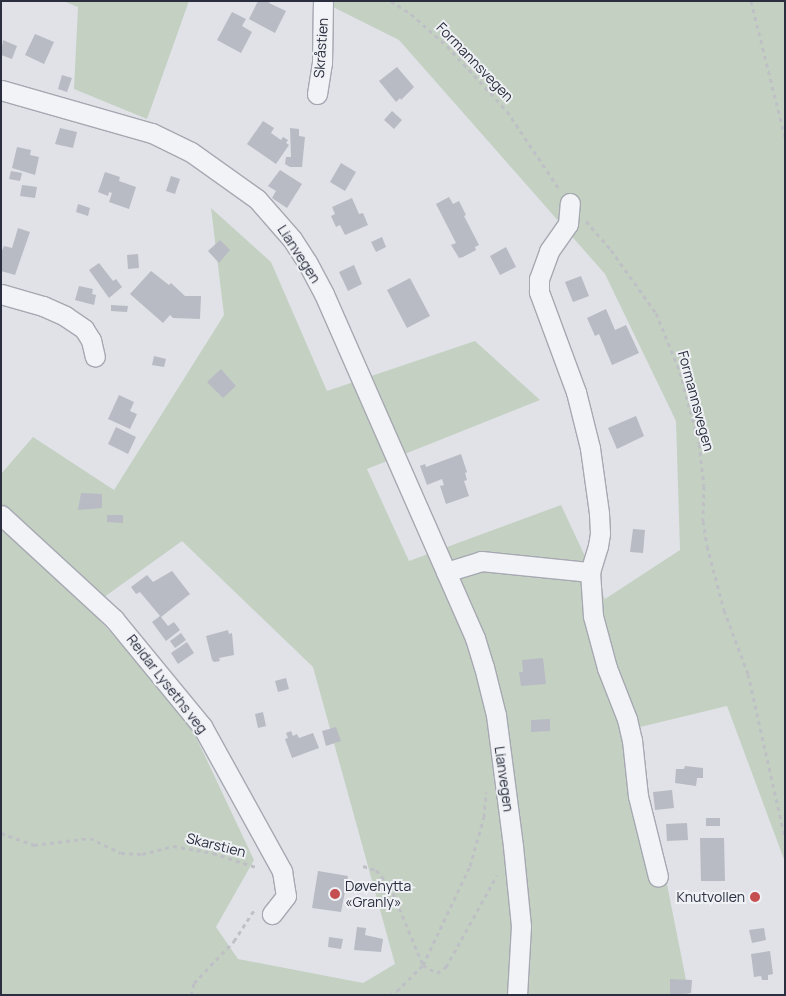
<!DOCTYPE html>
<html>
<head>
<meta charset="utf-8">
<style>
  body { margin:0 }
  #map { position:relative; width:786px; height:996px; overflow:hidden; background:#e0e2e8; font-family:Manrope,sans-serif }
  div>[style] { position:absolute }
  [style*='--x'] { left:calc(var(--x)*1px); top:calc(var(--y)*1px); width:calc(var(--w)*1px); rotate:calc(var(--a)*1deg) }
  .green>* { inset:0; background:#c4d1c2 }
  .building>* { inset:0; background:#b8bbc4 }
  .path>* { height:3px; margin-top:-1.5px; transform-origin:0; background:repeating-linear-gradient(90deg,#bec0c6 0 4px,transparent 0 8px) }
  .roads { filter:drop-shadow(1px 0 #a6a8b2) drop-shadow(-1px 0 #a6a8b2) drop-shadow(0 1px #a6a8b2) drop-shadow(0 -1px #a6a8b2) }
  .minor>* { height:19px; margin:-9.5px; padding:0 9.5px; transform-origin:9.5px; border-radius:9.5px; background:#f2f3f6 }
  .dots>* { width:14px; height:14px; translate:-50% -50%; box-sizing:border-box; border:2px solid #eff1f5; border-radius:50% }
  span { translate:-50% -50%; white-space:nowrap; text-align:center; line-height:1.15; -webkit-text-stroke:4px #eff1f5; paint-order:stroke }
  .street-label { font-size:14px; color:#2a2e3e }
  .poi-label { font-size:14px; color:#2a2e3e }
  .left { translate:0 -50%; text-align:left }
  .right { translate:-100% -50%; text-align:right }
  .frame { position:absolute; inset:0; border:2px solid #2a2e3e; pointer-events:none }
</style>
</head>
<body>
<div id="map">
  <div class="green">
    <i style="clip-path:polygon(63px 1px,189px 1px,147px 119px,74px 89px,78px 7px)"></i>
    <i style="clip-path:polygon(evenodd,321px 1px,785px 1px,785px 862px,727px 706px,636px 728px,689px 995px,1px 995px,1px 474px,33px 437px,114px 490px,224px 315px,211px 208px,271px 262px,327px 391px,475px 341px,540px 400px,367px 469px,409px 561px,561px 505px,605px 599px,680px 550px,676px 421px,605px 274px,399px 40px,321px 1px,182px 541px,313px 667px,395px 964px,363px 983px,238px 959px,216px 927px,254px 860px,187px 718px,89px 608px,182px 541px)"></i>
  </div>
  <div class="building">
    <i style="clip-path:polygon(258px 1px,270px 1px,269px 3px,286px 11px,275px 33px,249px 19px)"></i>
    <i style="clip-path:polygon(232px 12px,246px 19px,242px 26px,252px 32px,241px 53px,217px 40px)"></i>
    <i style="clip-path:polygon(35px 34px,54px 42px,44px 64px,25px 55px)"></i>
    <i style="clip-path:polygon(3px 40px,17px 46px,12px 59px,1px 55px)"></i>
    <i style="clip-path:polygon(397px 67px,414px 87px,401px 100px,400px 98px,396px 102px,379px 81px)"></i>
    <i style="clip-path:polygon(62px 75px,72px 78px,67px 92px,58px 89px)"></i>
    <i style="clip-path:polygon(392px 111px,402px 120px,394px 129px,384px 120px)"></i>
    <i style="clip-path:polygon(263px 121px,274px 128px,271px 133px,281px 140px,283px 137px,288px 140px,286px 143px,289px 145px,276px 164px,247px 144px)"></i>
    <i style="clip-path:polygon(60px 128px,77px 132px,73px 148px,55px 144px)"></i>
    <i style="clip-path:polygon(290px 128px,299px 129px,299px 136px,305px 137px,302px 167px,290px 167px,285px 164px,286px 157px,291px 157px)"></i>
    <i style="clip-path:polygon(17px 147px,31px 150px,30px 155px,39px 157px,35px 175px,12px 168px)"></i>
    <i style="clip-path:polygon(341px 163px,356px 172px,345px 191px,330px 182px)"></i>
    <i style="clip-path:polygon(280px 170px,302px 184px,287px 208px,272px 198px,276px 191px,268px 186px)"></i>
    <i style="clip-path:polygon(11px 171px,22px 173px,20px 181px,9px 179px)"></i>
    <i style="clip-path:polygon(105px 172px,120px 177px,119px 181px,136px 187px,129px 209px,109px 202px,112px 193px,109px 192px,108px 196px,98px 192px)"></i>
    <i style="clip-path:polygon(171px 176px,180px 179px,175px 194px,166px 191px)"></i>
    <i style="clip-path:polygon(22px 185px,37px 187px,35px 198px,20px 196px)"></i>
    <i style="clip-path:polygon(449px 197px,453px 204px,459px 201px,466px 215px,464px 216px,479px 245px,475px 247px,476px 250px,463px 257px,459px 258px,451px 245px,456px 243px,436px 204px)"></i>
    <i style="clip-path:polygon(352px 198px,359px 214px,363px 213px,368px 225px,345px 235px,340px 225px,336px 227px,331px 216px,335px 214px,332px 207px)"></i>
    <i style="clip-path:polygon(78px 204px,90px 208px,88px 216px,76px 212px)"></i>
    <i style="clip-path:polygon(18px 228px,30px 232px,15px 275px,1px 271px,1px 253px,4px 246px,12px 248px)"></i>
    <i style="clip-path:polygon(382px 237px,386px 247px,376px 252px,371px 242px)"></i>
    <i style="clip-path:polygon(220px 240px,230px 250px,219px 263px,208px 251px)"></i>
    <i style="clip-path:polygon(506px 247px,516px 267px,500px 275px,490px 256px)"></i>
    <i style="clip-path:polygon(138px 254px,139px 268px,128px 269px,127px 255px)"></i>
    <i style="clip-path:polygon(99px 263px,113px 281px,116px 279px,122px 287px,109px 298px,89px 270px)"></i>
    <i style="clip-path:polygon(354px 265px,362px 284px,348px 291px,339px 272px)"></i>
    <i style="clip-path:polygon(151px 271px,169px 285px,171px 283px,185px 296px,201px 296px,200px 319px,173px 318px,170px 315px,163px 323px,130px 294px)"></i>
    <i style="clip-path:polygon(581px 276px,589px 296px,573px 302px,565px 282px)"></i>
    <i style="clip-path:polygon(410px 278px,430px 316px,407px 328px,387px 290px)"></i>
    <i style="clip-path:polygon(79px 286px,93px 289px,92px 294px,96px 295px,94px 305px,75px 300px)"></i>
    <i style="clip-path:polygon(111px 305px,128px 306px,127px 312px,111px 311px)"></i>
    <i style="clip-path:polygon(606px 309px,615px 330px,626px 325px,639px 353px,612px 365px,599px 334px,595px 336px,587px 318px)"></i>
    <i style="clip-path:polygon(154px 356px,166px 359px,164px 367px,152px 365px)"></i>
    <i style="clip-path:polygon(221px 369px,236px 386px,223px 398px,207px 382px)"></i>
    <i style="clip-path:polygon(119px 395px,134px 402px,130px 411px,137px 414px,130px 429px,108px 419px)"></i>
    <i style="clip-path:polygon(636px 416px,644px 436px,617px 449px,608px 428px)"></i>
    <i style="clip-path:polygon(116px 427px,136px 437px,128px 454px,108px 444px)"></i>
    <i style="clip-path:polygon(461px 454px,467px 472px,465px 473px,467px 480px,464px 481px,469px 496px,446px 504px,440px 486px,444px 485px,442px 479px,427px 485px,420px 466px,425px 464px,426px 467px)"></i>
    <i style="clip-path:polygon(81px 493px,102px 494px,102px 508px,78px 510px)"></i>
    <i style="clip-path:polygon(107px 515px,123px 515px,123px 523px,107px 522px)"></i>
    <i style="clip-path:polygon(633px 529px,645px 530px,643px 553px,630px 552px)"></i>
    <i style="clip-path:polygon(172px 571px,190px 594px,161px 617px,168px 626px,174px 622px,180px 630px,166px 641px,152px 622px,160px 616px,140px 592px,136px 594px,131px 587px,147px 575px,153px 582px)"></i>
    <i style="clip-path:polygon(228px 630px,229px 634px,232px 633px,234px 655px,219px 658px,220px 661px,214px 662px,212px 660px,206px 636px)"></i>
    <i style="clip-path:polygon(181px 633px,186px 640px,175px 648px,170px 641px)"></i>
    <i style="clip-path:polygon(187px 642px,194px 653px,178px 664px,171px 653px)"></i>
    <i style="clip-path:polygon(543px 658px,546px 684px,521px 686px,519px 672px,523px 672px,522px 660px)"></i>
    <i style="clip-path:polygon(286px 678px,289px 689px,278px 692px,275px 681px)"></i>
    <i style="clip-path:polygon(263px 712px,266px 726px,258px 728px,255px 714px)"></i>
    <i style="clip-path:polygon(550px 719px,550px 731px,531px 732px,531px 720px)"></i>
    <i style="clip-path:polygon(336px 727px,341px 741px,326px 746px,322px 731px)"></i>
    <i style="clip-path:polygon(291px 731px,293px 736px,297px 734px,299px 738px,313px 733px,319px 748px,292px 758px,285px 739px,288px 738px,286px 733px)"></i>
    <i style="clip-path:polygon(685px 766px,703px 768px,703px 778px,697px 778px,696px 786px,675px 783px,676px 769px,684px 769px)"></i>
    <i style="clip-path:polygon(672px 790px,674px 808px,655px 810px,653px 792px)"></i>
    <i style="clip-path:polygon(706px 818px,720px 818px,720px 826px,706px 826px)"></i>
    <i style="clip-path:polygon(687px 823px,688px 840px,667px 841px,666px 824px)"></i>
    <i style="clip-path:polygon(700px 838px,724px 838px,725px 881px,701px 881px)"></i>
    <i style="clip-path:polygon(318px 871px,348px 876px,341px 912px,312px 908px)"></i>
    <i style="clip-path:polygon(357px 927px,366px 928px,365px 935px,383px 939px,381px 952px,354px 950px)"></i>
    <i style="clip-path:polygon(764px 928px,766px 940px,752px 943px,749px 930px)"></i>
    <i style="clip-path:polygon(329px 937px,343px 939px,341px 949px,328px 947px)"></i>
    <i style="clip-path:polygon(770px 951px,773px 974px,768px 975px,768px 980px,762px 980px,761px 976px,754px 977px,751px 954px)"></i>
    <i style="clip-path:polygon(670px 979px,692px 980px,691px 993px,670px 995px)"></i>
  </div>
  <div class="path">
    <i style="--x:391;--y:1;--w:24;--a:33"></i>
    <i style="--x:411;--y:14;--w:48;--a:41.6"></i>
    <i style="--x:447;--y:46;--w:88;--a:47.3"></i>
    <i style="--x:507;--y:111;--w:94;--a:56.3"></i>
    <i style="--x:751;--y:1;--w:140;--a:76"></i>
    <i style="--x:586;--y:221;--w:38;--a:49"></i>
    <i style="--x:611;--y:250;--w:77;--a:54.5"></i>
    <i style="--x:656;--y:313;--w:64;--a:67.9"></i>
    <i style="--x:680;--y:372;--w:74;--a:75.2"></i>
    <i style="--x:699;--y:444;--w:42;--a:83.2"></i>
    <i style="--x:704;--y:486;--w:35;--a:92"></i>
    <i style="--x:703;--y:521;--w:25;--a:81"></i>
    <i style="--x:707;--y:546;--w:66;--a:75.1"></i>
    <i style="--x:724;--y:610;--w:68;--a:69.4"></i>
    <i style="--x:748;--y:674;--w:168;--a:77.3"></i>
    <i style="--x:1;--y:833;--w:35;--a:20"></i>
    <i style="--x:34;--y:845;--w:56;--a:-7.1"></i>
    <i style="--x:90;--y:838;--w:34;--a:26"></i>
    <i style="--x:121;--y:853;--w:21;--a:3"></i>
    <i style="--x:142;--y:854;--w:32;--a:-14"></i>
    <i style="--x:173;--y:846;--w:41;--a:9.9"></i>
    <i style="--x:213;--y:853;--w:48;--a:18.1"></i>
    <i style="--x:363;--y:866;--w:14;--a:17"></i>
    <i style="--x:376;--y:870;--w:21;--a:49"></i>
    <i style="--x:390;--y:886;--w:86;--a:67.3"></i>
    <i style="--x:423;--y:965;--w:16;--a:30"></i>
    <i style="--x:437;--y:973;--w:11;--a:-34"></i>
    <i style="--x:446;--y:967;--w:105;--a:-61"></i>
    <i style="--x:191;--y:995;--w:12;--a:-76"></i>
    <i style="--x:194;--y:983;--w:58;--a:-46.4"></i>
    <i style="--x:234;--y:941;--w:37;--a:-57"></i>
    <i style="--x:389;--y:995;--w:9;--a:-27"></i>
    <i style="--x:397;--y:991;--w:37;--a:-45"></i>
    <i style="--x:423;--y:965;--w:110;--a:-64.6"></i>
    <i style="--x:470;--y:866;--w:51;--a:-74.1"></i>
    <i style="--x:484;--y:817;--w:25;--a:-85"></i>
  </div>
  <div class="roads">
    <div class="minor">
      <i style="--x:1;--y:90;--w:157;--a:15.9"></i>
      <i style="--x:152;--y:133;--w:43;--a:26"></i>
      <i style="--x:191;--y:152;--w:81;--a:35.5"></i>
      <i style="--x:257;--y:199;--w:53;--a:48.8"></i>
      <i style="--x:292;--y:239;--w:27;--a:57"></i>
      <i style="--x:307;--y:262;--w:36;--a:62"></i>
      <i style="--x:324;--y:294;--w:376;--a:66.3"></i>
      <i style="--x:475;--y:638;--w:30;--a:73"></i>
      <i style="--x:484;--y:667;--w:49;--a:76"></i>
      <i style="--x:496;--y:715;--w:132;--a:82.6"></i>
      <i style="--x:513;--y:846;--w:80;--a:84.3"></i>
      <i style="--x:521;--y:926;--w:69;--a:93.3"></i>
      <i style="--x:317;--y:94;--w:31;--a:-81"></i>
      <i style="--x:322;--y:63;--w:62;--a:-89.1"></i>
      <i style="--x:1;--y:294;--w:44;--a:15.9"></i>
      <i style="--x:43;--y:306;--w:24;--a:24"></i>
      <i style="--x:65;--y:316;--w:23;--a:34"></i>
      <i style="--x:84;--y:329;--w:13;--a:58"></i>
      <i style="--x:91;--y:340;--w:17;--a:77"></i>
      <i style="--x:1;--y:515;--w:154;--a:42.6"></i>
      <i style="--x:114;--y:619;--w:139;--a:50.6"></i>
      <i style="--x:202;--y:726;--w:166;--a:61.1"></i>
      <i style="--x:282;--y:871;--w:25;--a:81"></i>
      <i style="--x:286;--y:896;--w:23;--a:128"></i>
      <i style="--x:446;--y:572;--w:37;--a:-17"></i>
      <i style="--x:481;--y:561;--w:110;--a:5.8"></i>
      <i style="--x:590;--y:572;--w:27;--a:-73"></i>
      <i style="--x:598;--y:546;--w:13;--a:-81"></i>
      <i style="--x:600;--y:533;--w:20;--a:-93"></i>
      <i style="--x:599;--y:513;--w:66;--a:-97.9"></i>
      <i style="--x:590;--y:448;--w:58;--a:-104"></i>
      <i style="--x:576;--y:392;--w:107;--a:-110.3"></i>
      <i style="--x:539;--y:292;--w:13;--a:-90"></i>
      <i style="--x:539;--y:279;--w:30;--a:-70"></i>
      <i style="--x:549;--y:251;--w:33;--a:-55"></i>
      <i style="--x:568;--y:224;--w:21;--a:-85"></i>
      <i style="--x:590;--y:572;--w:44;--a:86.1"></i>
      <i style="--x:593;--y:616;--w:54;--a:74.9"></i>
      <i style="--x:607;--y:668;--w:55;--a:68.6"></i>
      <i style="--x:627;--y:719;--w:22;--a:77"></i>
      <i style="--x:632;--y:740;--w:56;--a:83.9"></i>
      <i style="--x:638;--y:796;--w:83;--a:76.1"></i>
    </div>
  </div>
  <div class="dots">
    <i style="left:335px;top:894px;background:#c44e50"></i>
    <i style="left:755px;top:897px;background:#c44e50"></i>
  </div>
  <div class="street-label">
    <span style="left:321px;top:48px;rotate:-86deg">Skråstien</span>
    <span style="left:475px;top:62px;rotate:46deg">Formannsvegen</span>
    <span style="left:299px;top:254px;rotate:57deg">Lianvegen</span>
    <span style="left:696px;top:401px;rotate:75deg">Formannsvegen</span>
    <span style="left:167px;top:684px;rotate:52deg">Reidar Lyseths veg</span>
    <span style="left:504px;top:779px;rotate:82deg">Lianvegen</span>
    <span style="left:216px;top:845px;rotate:14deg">Skarstien</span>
  </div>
  <div class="poi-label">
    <span class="left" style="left:345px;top:894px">Døvehytta<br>«Granly»</span>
    <span class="right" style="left:745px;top:897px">Knutvollen</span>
  </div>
  <div class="frame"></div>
</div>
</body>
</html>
